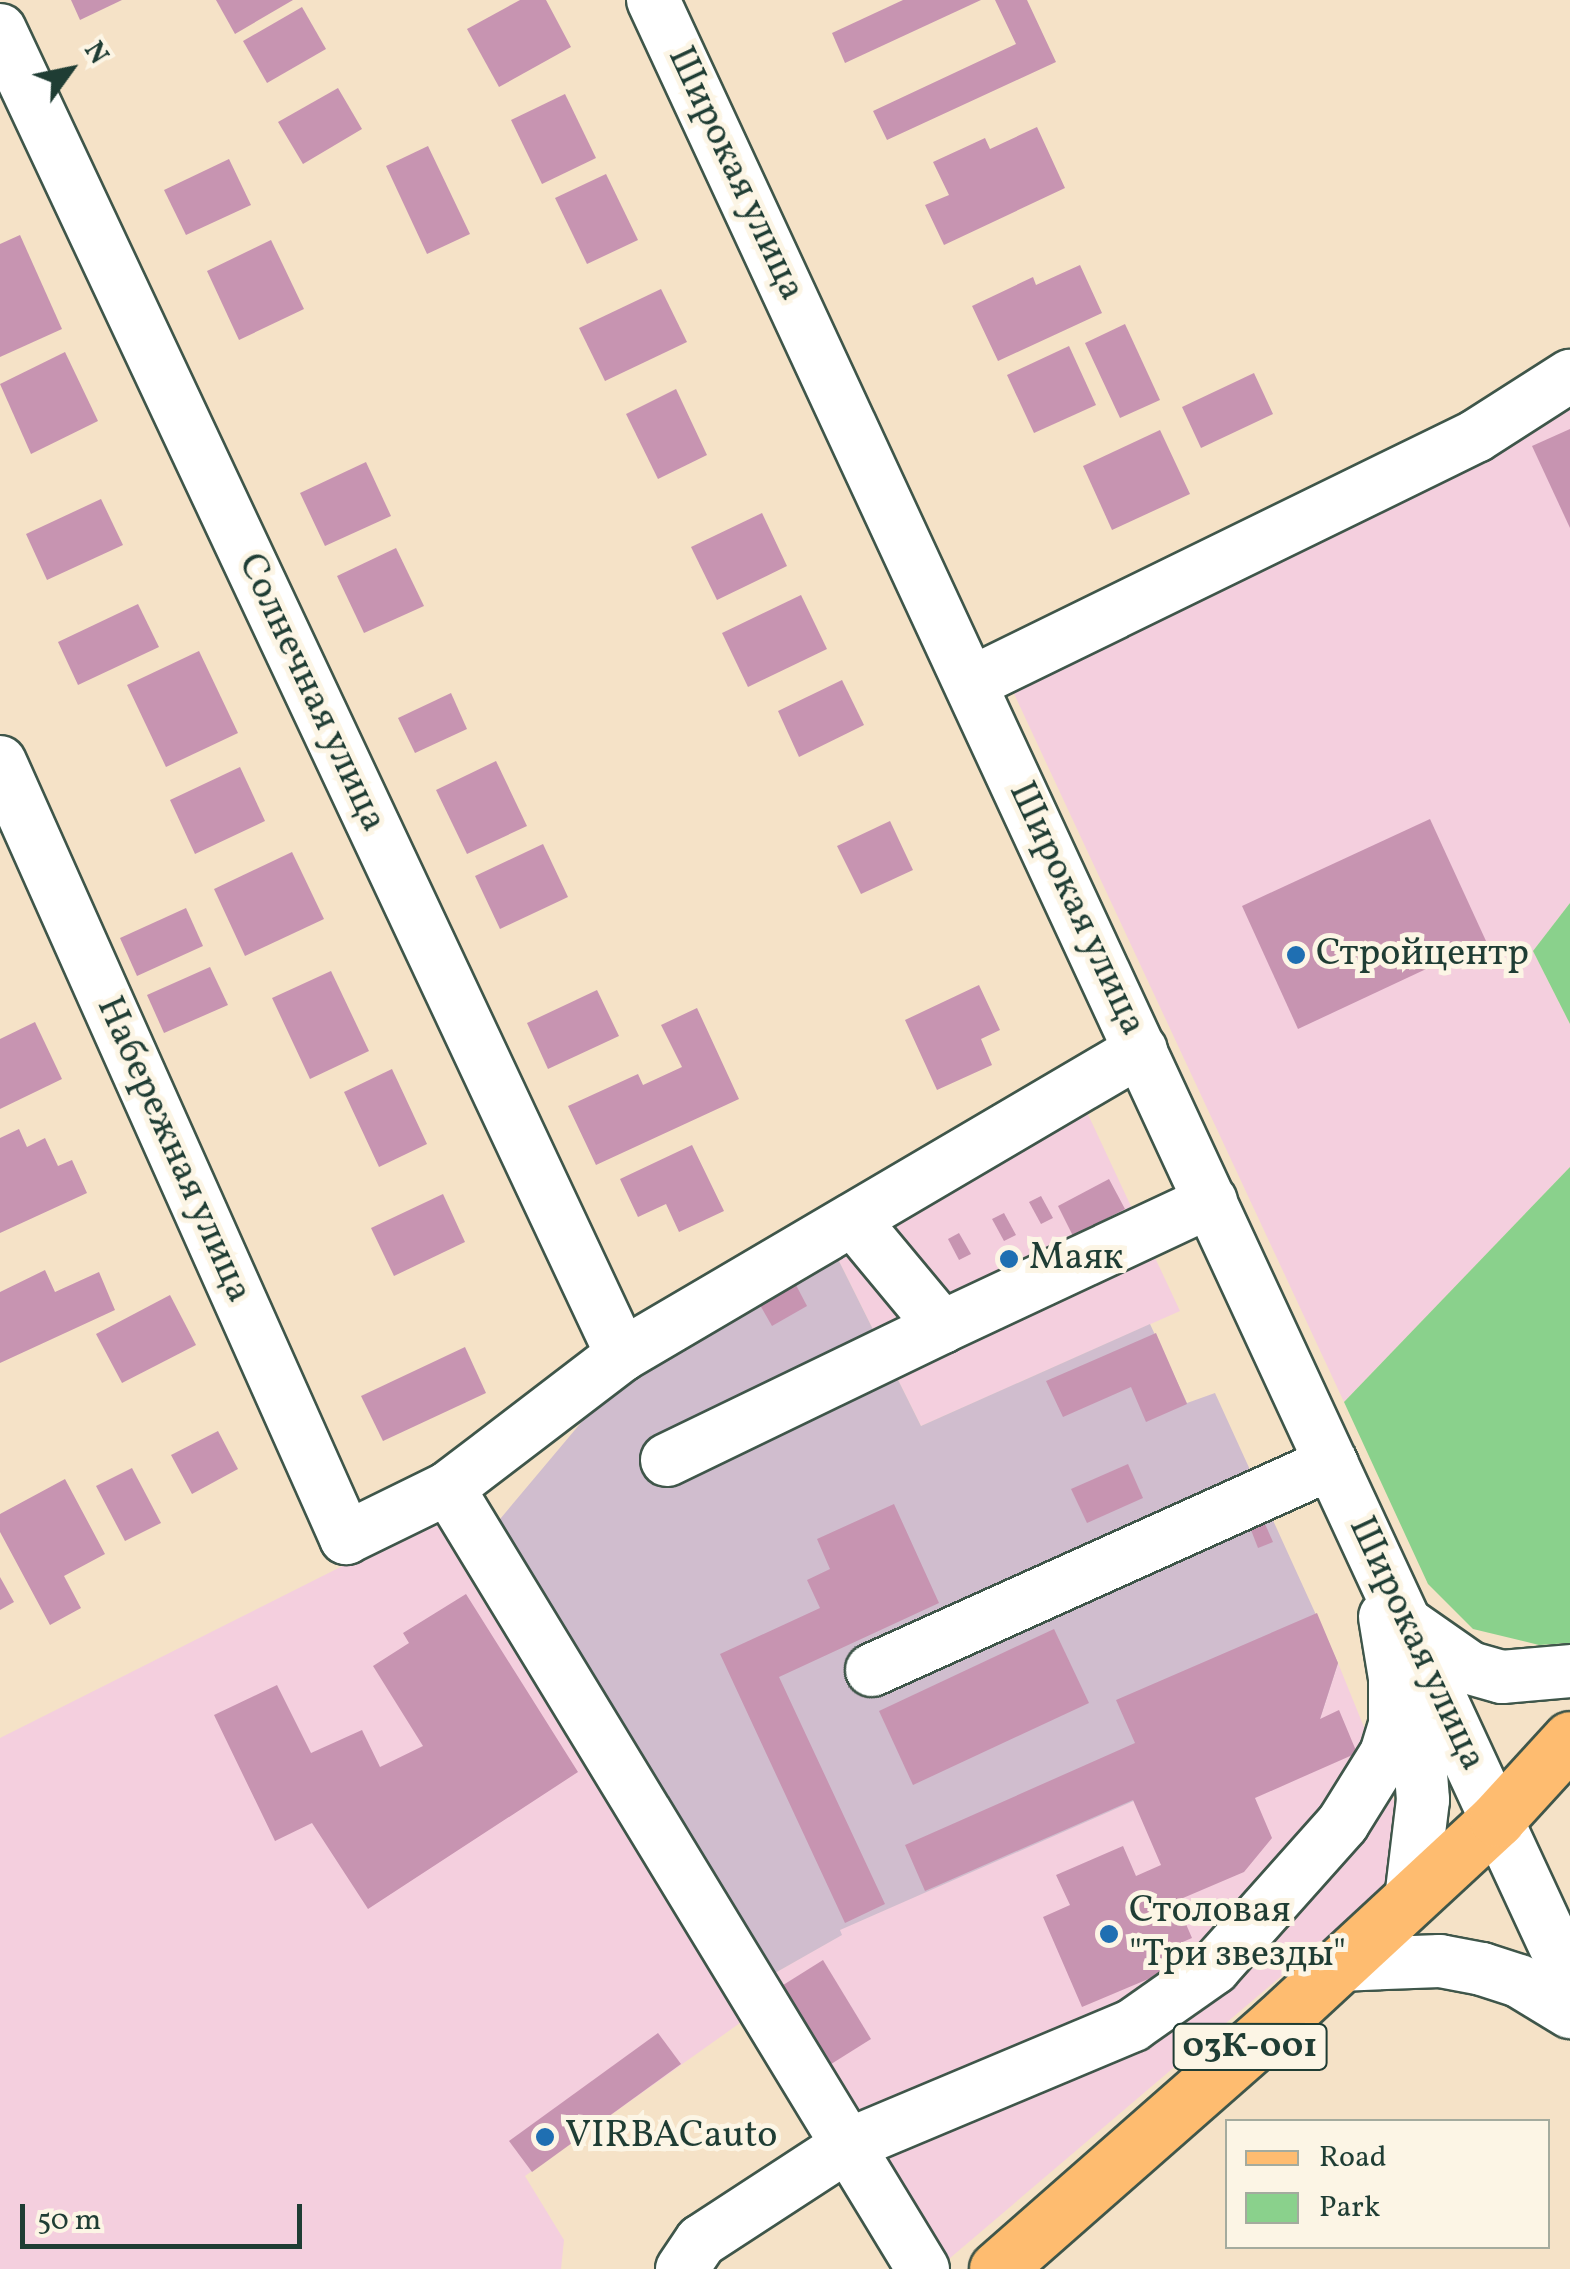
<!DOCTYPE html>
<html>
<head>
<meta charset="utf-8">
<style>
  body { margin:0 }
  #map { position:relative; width:1570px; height:2269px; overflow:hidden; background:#f5e2c7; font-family:Vollkorn,serif }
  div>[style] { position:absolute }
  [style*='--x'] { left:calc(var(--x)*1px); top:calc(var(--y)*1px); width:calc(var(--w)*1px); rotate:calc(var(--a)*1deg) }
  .built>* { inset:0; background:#f4cfde }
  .industrial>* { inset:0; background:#d0bdce }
  .green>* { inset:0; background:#8ad18c }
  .building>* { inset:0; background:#c794b1 }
  .roads { filter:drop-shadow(2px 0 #3f564a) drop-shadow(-2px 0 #3f564a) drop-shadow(0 2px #3f564a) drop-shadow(0 -2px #3f564a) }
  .minor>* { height:52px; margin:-26px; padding:0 26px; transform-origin:26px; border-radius:26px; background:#fff }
  .major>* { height:55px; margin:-27.5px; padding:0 27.5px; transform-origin:27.5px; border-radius:27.5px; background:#febc70 }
  .dots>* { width:28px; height:28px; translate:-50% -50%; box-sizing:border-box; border:5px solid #fcf5e5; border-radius:50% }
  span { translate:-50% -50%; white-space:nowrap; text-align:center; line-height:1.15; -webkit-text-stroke:10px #fcf5e5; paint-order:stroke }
  .shield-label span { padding:2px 8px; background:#fcf5e5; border:2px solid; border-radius:8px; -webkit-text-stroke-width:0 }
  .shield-label { font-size:35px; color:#1f3d34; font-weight:700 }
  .street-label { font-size:38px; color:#1f3d34 }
  .poi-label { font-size:38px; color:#1f3d34 }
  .left { translate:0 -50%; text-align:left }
  .legend { position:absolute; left:1225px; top:2119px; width:325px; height:130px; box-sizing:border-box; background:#fcf5e5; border:2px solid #a4ab9e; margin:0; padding:12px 18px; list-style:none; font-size:30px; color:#1f3d34 }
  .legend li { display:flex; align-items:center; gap:20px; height:50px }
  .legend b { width:50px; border:2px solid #a4ab9e }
  .north { position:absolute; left:20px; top:20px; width:100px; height:100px; -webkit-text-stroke:8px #fcf5e5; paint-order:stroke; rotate:57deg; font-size:28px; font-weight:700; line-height:40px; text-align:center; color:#1f3d34 }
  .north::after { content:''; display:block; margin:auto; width:35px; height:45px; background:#1f3d34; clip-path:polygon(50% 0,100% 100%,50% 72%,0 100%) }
  .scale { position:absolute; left:20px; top:2204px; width:282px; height:45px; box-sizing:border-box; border:5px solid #1f3d34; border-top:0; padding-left:12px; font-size:30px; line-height:35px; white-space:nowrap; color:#1f3d34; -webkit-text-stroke:8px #fcf5e5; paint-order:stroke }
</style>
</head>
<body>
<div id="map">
  <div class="built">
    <i style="clip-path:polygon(1570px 401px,1570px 903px,1533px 951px,1570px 1024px,1570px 1167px,1344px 1402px,1009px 683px)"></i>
    <i style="clip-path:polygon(1085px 1108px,1180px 1311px,921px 1426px,835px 1253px)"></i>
    <i style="clip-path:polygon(440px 1517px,747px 2018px,525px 2176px,564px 2240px,561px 2269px,0 2269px,0 1738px)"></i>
    <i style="clip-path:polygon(1338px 1663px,1398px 1811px,1400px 1875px,943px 2264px,768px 1977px,841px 1935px,839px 1930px,1319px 1719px)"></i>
  </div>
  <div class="industrial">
    <i style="clip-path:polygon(835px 1253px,921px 1426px,1150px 1324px,1187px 1403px,1215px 1393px,1338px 1663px,1320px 1719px,840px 1930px,842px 1935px,768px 1977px,495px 1525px,616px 1381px)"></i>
  </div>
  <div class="green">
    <i style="clip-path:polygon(1570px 903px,1570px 1024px,1533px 951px)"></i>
    <i style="clip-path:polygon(1570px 1167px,1570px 1643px,1539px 1645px,1473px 1629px,1428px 1584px,1344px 1402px)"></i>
  </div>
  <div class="building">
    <i style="clip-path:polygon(71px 0,122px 0,80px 20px)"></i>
    <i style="clip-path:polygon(216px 0,293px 0,235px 34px)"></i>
    <i style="clip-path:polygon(520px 0,546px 0,571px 47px,499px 87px,467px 29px)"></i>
    <i style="clip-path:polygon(903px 0,981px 0,845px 63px,832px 33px)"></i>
    <i style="clip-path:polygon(995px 0,1027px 0,1056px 62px,887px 140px,873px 111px,1016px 44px)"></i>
    <i style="clip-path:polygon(302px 7px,326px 49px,267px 83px,243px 41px)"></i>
    <i style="clip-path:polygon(338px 88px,362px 129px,303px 164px,278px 122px)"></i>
    <i style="clip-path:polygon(565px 94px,596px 158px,542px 184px,511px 120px)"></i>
    <i style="clip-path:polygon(1037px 127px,1065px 188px,944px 245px,925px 205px,949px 195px,933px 162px,985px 138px,990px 149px)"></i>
    <i style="clip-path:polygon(428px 146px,470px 234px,427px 254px,386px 166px)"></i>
    <i style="clip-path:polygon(229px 159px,251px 205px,186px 235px,164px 190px)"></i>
    <i style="clip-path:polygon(606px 174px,638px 240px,587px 264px,555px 198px)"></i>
    <i style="clip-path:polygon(20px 235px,62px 329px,0 357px,0 244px)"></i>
    <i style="clip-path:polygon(271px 240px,304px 309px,239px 340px,207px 271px)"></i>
    <i style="clip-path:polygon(1080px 265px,1102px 313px,998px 361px,972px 306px,1033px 277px,1036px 285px)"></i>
    <i style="clip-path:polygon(661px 289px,687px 342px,605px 381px,579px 328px)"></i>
    <i style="clip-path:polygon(1125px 324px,1160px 400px,1120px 418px,1085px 343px)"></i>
    <i style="clip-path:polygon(1069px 346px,1096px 405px,1034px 433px,1007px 375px)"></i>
    <i style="clip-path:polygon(65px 352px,98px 421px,31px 454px,0 384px)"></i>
    <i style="clip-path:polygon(1254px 373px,1273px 414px,1201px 448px,1182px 407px)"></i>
    <i style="clip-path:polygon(676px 389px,707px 455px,658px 479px,626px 414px)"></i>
    <i style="clip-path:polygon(1570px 429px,1570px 528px,1532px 446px)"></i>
    <i style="clip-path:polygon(1160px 430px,1190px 494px,1112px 530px,1083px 466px)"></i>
    <i style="clip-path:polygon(366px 462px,391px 516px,325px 546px,300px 493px)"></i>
    <i style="clip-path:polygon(101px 499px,123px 545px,47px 580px,26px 534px)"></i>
    <i style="clip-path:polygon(762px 513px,787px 566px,717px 600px,691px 547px)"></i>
    <i style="clip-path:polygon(396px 548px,424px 606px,364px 633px,337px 576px)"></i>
    <i style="clip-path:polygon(801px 595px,827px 649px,748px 687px,722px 633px)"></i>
    <i style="clip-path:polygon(138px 604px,159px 647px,78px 685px,58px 642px)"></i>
    <i style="clip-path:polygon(199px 651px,238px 733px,166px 767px,127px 685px)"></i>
    <i style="clip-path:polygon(842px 680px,864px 725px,799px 757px,778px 711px)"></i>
    <i style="clip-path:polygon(451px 693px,467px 729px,415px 753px,398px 718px)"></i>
    <i style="clip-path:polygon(496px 761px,527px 826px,467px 854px,436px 790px)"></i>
    <i style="clip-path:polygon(240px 767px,265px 821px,195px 854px,170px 800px)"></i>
    <i style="clip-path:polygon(1430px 819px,1486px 941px,1298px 1029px,1242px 906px)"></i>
    <i style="clip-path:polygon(890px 821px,913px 870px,861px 894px,837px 846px)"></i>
    <i style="clip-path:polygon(543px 844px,568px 897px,500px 929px,475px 876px)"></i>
    <i style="clip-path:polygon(292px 852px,324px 919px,245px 956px,214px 889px)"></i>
    <i style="clip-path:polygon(186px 908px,203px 946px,137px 976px,120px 938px)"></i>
    <i style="clip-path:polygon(210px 967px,228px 1005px,164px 1033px,147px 995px)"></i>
    <i style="clip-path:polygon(331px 971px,369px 1051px,310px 1079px,272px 998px)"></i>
    <i style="clip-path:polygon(979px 985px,1000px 1030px,981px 1039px,992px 1065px,937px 1090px,905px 1020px)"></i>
    <i style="clip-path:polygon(597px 990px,619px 1036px,548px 1069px,527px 1023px)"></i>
    <i style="clip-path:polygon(697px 1008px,739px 1099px,596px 1165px,568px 1106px,638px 1074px,643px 1085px,682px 1067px,661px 1025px)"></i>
    <i style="clip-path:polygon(35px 1022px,62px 1079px,0 1109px,0 1039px)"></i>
    <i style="clip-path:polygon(392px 1069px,427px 1144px,379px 1167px,344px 1092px)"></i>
    <i style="clip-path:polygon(19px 1129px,27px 1147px,45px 1138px,58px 1166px,72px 1160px,87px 1193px,0 1233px,0 1138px)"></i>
    <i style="clip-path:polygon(692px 1145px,724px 1211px,679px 1232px,666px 1204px,638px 1217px,620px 1179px)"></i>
    <i style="clip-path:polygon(1109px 1179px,1125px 1209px,1073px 1236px,1058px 1206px)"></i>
    <i style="clip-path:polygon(443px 1194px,465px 1242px,394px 1276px,371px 1228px)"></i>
    <i style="clip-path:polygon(1041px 1196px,1053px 1218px,1041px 1224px,1029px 1202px)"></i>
    <i style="clip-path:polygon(1004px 1213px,1016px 1235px,1004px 1241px,992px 1219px)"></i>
    <i style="clip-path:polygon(959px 1233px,971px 1254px,959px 1260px,948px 1239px)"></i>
    <i style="clip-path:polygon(45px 1270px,55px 1292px,99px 1272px,115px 1310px,0 1363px,0 1292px)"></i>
    <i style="clip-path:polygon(796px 1285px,807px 1306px,772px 1326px,760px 1305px)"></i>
    <i style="clip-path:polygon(170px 1295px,196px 1345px,122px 1383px,96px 1334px)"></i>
    <i style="clip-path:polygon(1156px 1333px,1187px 1404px,1146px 1422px,1131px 1387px,1063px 1417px,1046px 1381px)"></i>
    <i style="clip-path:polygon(465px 1347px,486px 1393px,383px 1441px,361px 1396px)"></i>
    <i style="clip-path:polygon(218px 1431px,238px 1469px,192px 1494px,171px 1455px)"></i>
    <i style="clip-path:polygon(1128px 1464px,1143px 1498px,1087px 1523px,1071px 1489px)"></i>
    <i style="clip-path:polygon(132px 1468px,161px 1523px,125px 1541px,96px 1486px)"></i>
    <i style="clip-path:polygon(65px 1479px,105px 1554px,64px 1576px,81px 1608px,50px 1625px,0 1532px,0 1514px)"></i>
    <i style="clip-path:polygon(894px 1504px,939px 1603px,779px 1677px,885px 1904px,845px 1923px,720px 1654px,820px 1608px,807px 1580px,830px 1569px,817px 1539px)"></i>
    <i style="clip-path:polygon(1265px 1524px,1273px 1542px,1258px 1548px,1251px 1530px)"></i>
    <i style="clip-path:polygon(0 1577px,14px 1602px,0 1610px)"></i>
    <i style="clip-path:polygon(466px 1594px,578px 1772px,368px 1909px,312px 1823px,275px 1841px,214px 1715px,277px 1685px,311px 1753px,362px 1730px,380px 1767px,423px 1746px,373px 1666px,409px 1643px,403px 1633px)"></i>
    <i style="clip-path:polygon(1317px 1613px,1338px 1663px,1320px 1719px,1339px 1710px,1357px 1753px,1255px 1798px,1272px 1838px,1244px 1872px,1176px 1901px,1192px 1938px,1164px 1950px,1172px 1969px,1082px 2007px,1043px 1917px,1070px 1905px,1056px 1875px,1123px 1846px,1136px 1876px,1161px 1865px,1133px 1800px,925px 1891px,905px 1845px,1135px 1743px,1116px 1700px)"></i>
    <i style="clip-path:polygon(1054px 1629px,1089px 1703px,913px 1785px,879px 1711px)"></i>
    <i style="clip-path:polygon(823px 1960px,871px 2039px,828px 2066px,780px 1987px)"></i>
    <i style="clip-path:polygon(658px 2033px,681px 2064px,532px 2172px,509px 2141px)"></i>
  </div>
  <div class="roads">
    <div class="minor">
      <i style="--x:653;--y:0;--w:2180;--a:65.13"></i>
      <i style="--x:0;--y:30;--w:1464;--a:64.85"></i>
      <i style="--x:973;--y:682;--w:560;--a:-26.06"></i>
      <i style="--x:1476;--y:436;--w:112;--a:-32.6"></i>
      <i style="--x:0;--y:762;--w:850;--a:65.97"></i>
      <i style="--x:346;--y:1538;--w:114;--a:-26.1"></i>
      <i style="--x:448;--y:1488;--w:219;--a:-37.4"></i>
      <i style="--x:622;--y:1355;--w:602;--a:-30.44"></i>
      <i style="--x:854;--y:1221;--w:138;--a:50.3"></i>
      <i style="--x:942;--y:1327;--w:297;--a:-25.1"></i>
      <i style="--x:667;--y:1460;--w:305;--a:-25.8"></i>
      <i style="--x:448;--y:1488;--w:914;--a:58.69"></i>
      <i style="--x:1410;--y:1626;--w:73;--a:35"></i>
      <i style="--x:1470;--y:1668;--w:33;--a:16"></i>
      <i style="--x:1502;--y:1677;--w:68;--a:-5"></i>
      <i style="--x:872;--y:1670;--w:504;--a:-24.23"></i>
      <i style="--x:1411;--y:1899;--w:100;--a:-83.1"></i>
      <i style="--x:1423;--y:1800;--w:103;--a:-94.4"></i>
      <i style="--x:1339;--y:1965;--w:101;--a:-2.3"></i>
      <i style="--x:1440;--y:1961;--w:43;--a:10.8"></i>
      <i style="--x:1482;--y:1969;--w:39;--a:18"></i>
      <i style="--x:1519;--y:1981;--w:60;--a:31.3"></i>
      <i style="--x:682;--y:2269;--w:34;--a:-56"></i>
      <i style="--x:701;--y:2241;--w:176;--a:-33.1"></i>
      <i style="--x:848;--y:2145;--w:309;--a:-22.8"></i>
      <i style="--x:1133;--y:2025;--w:99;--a:-35.1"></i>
      <i style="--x:1214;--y:1968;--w:194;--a:-48.3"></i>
      <i style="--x:1343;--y:1823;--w:81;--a:-58.1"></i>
      <i style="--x:1386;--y:1754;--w:31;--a:-73"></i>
      <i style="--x:1395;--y:1724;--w:46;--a:-90"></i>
      <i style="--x:1395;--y:1678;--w:62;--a:-99.3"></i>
    </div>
    <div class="major">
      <i style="--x:997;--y:2269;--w:373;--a:-41.3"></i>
      <i style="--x:1277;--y:2023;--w:300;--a:-42.8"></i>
      <i style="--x:1497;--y:1819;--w:108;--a:-47.6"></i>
    </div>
  </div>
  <div class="dots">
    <i style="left:1296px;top:955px;background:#1f6fb2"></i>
    <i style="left:1009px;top:1259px;background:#1f6fb2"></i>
    <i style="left:1109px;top:1934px;background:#1f6fb2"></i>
    <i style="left:545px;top:2137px;background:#1f6fb2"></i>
  </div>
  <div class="shield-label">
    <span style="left:1250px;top:2047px">03К-001</span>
  </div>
  <div class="street-label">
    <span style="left:735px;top:174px;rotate:65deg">Широкая улица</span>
    <span style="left:311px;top:693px;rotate:65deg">Солнечная улица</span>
    <span style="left:1076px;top:909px;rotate:65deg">Широкая улица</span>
    <span style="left:173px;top:1150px;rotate:66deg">Набережная улица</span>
    <span style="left:1416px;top:1644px;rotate:65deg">Широкая улица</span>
  </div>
  <div class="poi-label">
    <span class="left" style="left:1316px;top:955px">Стройцентр</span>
    <span class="left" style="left:1029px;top:1259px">Маяк</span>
    <span class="left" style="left:1129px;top:1934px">Столовая<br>"Три звезды"</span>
    <span class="left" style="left:565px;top:2137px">VIRBACauto</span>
  </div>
  <ul class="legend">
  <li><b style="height:12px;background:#febc70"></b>Road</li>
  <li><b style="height:28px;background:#8ad18c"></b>Park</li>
  </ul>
  <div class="north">N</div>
  <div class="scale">50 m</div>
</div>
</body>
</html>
